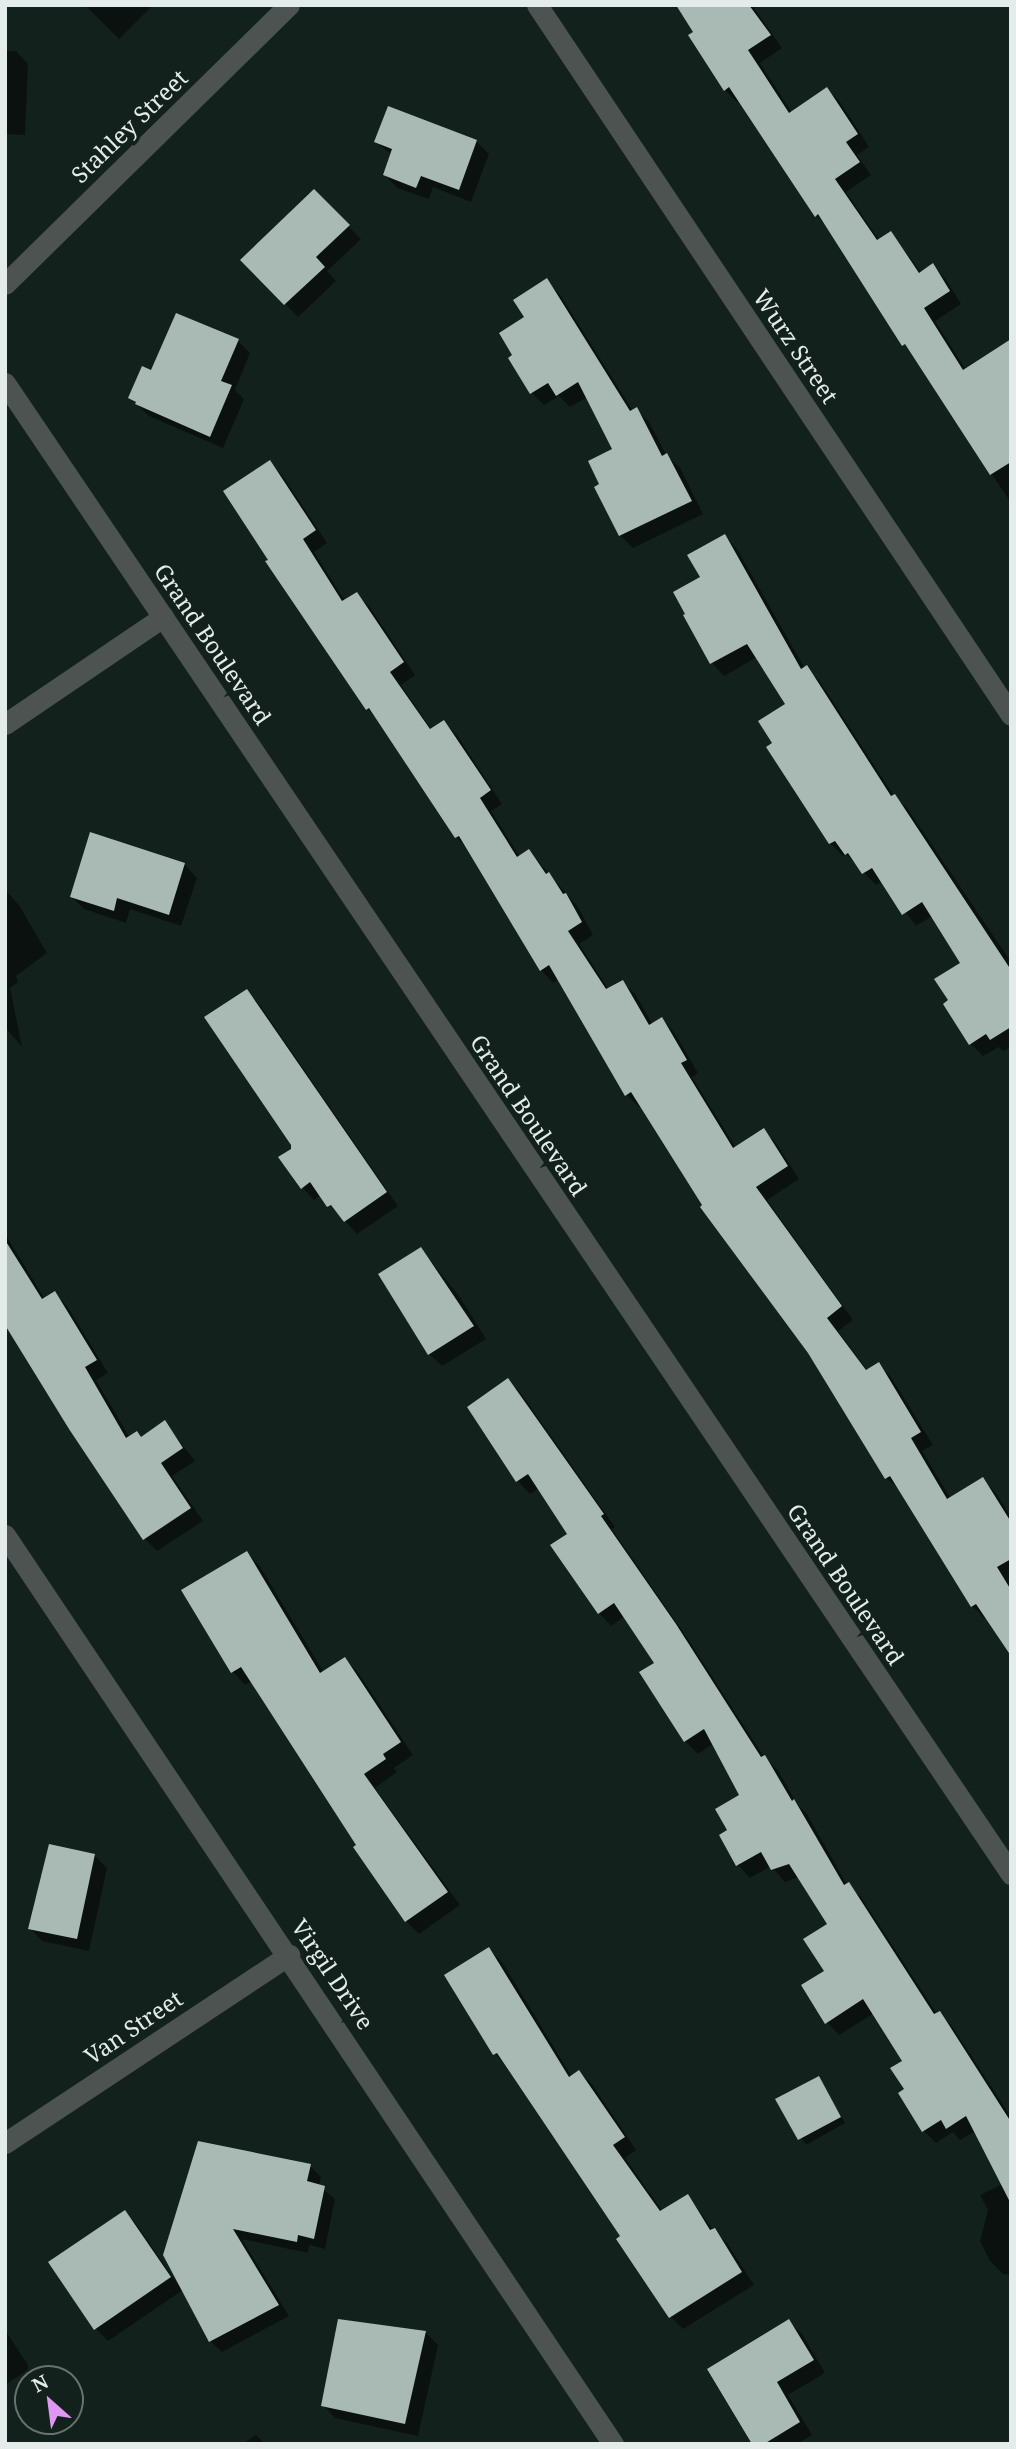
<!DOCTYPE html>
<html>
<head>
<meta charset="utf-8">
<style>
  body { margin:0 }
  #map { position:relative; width:1016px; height:2449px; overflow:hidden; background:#13211d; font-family:"Noto Serif",serif }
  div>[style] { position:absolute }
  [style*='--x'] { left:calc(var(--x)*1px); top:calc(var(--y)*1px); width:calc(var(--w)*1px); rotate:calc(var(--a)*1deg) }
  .shadow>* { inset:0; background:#0007 }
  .building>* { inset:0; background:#a9bab5 }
  .minor>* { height:21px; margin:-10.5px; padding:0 10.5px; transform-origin:10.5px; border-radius:10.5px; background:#4c5351 }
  span { translate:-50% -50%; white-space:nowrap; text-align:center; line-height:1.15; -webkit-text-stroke:7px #13211d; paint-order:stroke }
  .street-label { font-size:23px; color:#e3ecea }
  .frame { position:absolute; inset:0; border:7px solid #e3ecea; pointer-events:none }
  .north { position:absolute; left:14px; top:2365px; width:70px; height:70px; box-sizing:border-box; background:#13211d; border:2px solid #66726f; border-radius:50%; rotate:332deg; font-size:19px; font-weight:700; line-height:28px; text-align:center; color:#e3ecea }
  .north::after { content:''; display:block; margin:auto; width:24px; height:32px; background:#df98f2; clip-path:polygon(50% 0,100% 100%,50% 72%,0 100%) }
</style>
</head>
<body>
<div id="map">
  <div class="shadow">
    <i style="clip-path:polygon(85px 5px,153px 5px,119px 39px)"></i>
    <i style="clip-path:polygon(678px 5px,752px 5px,782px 48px,760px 63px,792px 113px,827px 89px,840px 102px,869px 147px,857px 155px,871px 175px,846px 192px,879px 240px,891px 233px,922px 273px,933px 266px,945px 278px,961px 304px,935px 321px,966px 370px,1011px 356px,1011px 503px,828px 228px,816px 215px,740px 101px,737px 102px,725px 90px)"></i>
    <i style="clip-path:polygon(5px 51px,16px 51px,28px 64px,25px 135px,5px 134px)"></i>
    <i style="clip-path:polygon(476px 141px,489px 154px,471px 202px,433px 187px,429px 199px,397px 188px,385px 175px,392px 155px,376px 142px)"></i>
    <i style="clip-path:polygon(314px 192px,361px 239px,327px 271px,336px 281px,298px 317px,243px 260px)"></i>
    <i style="clip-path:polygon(547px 281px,559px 293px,633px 411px,637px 410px,649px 422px,666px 455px,680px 468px,703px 514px,633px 548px,620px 535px,601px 485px,614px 449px,588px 397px,570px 407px,559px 396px,544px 405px,532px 393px,514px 355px,526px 318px)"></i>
    <i style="clip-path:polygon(238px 341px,250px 353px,235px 390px,244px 399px,223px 448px,149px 416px,130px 398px,152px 372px)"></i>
    <i style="clip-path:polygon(270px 463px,282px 475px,327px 543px,314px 552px,345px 601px,356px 594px,369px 606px,415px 675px,401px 685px,432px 730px,444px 722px,457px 735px,502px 804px,491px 811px,520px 857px,529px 851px,578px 907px,593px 935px,579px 944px,609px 990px,622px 982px,635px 994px,653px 1025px,662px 1019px,674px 1032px,698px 1073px,692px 1077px,736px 1148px,764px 1131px,776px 1143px,799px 1179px,767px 1200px,853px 1320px,838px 1331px,868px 1371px,879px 1365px,891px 1377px,933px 1445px,922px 1451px,951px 1499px,983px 1480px,995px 1492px,1011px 1517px,1011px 1578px,1008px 1580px,1011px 1585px,1011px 1653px,987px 1617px,985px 1619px,972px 1606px,901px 1490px,886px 1478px,809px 1352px,705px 1206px,642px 1106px,639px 1107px,627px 1095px,559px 979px,553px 983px,541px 970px,469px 850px,456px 837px,379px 720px,368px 709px,270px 560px)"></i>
    <i style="clip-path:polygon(725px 536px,737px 549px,805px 669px,819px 680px,894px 796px,907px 808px,1011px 962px,1011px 1047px,1003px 1051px,999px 1047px,983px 1056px,971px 1044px,950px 1001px,963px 964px,932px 916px,916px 926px,882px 881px,876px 885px,846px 854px,843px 856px,830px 843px,774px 743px,787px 704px,757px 657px,724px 676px,712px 663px,675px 593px,702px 578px)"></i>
    <i style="clip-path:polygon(91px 834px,185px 865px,197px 878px,181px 926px,130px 909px,126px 923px,84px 909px,72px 897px)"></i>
    <i style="clip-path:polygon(7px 892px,19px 905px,47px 953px,16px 976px,18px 982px,10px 988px,22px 1047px,5px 1027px)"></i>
    <i style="clip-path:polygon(247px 991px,259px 1004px,398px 1206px,357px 1234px,321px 1195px,314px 1200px,302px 1187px)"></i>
    <i style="clip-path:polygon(5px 1234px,45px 1299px,55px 1293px,67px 1306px,108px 1373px,96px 1380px,130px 1438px,142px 1438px,165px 1423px,195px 1461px,172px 1476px,203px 1521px,157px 1551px,145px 1539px,70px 1428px,5px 1320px)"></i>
    <i style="clip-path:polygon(421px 1249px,459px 1296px,486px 1339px,442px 1366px,429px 1354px)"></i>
    <i style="clip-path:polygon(507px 1380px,520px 1392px,615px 1527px,612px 1529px,688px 1639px,764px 1757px,778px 1770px,797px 1804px,807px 1814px,847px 1885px,861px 1897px,937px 2014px,939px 2013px,952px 2026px,1011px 2117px,1011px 2275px,1003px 2274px,990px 2261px,980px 2241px,988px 2210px,980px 2195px,1003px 2184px,976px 2131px,960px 2140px,953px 2132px,936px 2143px,923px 2130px,906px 2090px,904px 2061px,874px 2013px,839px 2035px,827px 2022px,829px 1924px,799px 1877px,785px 1882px,771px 1866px,750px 1878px,738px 1865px,722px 1836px,729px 1831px,742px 1796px,714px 1743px,698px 1754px,685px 1741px,657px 1663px,625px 1616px,611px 1626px,599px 1613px,570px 1534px,539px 1488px,530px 1494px,518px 1481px,470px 1407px)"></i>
    <i style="clip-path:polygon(247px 1553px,259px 1565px,324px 1673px,345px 1659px,357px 1671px,413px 1755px,394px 1768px,397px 1772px,375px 1788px,460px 1905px,419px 1934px,406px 1921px,355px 1847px,358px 1845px,252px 1681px,245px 1685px,233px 1672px,183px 1591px)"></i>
    <i style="clip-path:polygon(94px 1855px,107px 1868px,89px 1951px,42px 1941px,30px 1928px)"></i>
    <i style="clip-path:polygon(489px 1949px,502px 1962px,572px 2077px,579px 2072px,592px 2084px,636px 2150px,625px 2158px,663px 2212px,688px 2196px,714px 2231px,727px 2243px,754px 2285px,683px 2329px,671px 2317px,623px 2237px,507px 2067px,495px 2054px,446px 1976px)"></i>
    <i style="clip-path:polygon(818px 2078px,845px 2123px,806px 2145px,778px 2100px)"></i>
    <i style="clip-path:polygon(310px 2166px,321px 2177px,319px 2186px,335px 2199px,325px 2249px,309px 2245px,308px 2253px,242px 2239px,289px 2316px,222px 2352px,210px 2341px,183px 2290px,108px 2341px,96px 2329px,125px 2212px,137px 2225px,177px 2283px,179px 2282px,165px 2255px)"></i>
    <i style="clip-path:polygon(789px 2322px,802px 2334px,825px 2373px,788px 2395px,812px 2435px,797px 2444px,754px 2444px)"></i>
    <i style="clip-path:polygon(5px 2330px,28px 2365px,28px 2370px,5px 2385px)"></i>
    <i style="clip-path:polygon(426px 2333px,438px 2345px,418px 2436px,335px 2418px,323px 2405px)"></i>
    <i style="clip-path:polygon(256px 2435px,265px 2444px,242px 2444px)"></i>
  </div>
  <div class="building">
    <i style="clip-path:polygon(676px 5px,749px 5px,771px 35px,748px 50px,789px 113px,827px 87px,858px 134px,846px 142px,860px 162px,835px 179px,877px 240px,891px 231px,919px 273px,933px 263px,950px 291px,924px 308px,963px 370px,1011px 339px,1011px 462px,990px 475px,905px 344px,902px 346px,818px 214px,815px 217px,729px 87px,724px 91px,688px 35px,693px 32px)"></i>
    <i style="clip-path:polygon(388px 106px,477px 140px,459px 190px,421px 176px,416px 188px,383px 175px,392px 149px,374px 142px)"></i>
    <i style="clip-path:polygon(314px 189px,350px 225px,316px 257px,325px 267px,284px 305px,240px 260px)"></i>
    <i style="clip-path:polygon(547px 278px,630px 411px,637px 407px,662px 456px,667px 453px,692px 501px,619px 536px,594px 487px,599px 484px,588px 461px,612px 449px,578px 382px,556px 396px,548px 383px,530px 394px,508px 358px,512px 355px,499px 333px,524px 317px,513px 300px)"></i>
    <i style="clip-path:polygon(176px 313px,239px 339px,221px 381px,232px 385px,210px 437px,135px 404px,136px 402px,128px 398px,142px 366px,151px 370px)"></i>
    <i style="clip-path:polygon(270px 460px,316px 530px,303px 539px,342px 601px,357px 592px,404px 662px,390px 672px,430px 729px,444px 720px,491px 790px,480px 798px,517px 857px,529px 849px,546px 874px,549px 872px,563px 894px,566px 893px,582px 922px,568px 931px,606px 989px,623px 980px,649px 1025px,662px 1017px,687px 1060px,681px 1063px,733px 1148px,764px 1128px,788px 1166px,756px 1187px,842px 1306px,827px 1318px,866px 1370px,879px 1362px,921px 1432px,911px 1438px,947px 1499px,983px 1477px,1011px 1522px,1011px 1559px,997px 1567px,1011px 1590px,1011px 1656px,976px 1604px,971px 1607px,890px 1476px,885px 1479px,808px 1353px,700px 1207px,702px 1205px,631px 1092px,625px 1096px,549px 965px,540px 971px,459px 836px,455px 838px,369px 708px,366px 710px,265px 561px,268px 560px,223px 491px)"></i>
    <i style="clip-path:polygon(725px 534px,801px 669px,807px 665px,891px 796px,895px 794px,1011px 970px,1011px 1027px,990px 1040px,986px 1034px,969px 1045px,943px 1004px,948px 1000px,934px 979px,960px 963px,922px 902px,902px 915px,872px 868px,862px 874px,848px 853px,845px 855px,835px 841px,829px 844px,766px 747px,772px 743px,758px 721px,785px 704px,747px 644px,710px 664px,683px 615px,685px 614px,673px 592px,700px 577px,687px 555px)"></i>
    <i style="clip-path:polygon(90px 832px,185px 863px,169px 915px,117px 898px,114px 911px,70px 897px)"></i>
    <i style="clip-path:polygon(247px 989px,387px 1192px,344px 1222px,331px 1205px,327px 1207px,310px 1182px,301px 1189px,278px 1157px,291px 1149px,291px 1145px,204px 1017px)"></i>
    <i style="clip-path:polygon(5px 1240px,42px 1299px,55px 1291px,97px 1360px,85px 1367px,126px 1438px,137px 1431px,141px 1437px,165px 1420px,183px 1448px,161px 1463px,191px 1508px,143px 1540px,69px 1429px,5px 1325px)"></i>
    <i style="clip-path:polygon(421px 1247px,474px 1326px,428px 1355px,378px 1274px)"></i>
    <i style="clip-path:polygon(508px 1378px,604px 1514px,601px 1516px,676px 1624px,761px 1757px,765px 1755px,792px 1801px,794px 1799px,844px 1885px,849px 1882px,934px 2014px,940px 2011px,1011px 2122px,1011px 2204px,966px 2116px,946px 2129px,941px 2120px,922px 2132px,898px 2093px,904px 2089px,890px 2068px,902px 2061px,863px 1999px,825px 2024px,801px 1985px,824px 1971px,803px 1939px,827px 1924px,789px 1864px,771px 1870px,761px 1852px,736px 1866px,719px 1835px,727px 1830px,715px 1809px,739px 1795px,704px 1729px,684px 1742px,639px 1672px,654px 1663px,614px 1603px,598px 1614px,550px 1545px,567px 1534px,528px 1474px,516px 1482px,467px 1407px)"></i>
    <i style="clip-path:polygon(247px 1551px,320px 1673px,345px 1657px,401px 1742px,383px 1754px,386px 1759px,364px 1774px,448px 1892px,405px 1922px,353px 1847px,356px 1845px,241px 1667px,231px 1673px,181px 1590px)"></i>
    <i style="clip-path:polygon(49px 1844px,95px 1854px,77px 1939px,28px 1929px)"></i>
    <i style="clip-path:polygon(489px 1947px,569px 2077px,579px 2070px,625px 2137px,613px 2145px,660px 2211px,688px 2194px,710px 2230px,715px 2228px,742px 2272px,669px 2318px,616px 2239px,620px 2236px,497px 2053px,493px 2055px,444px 1975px)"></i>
    <i style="clip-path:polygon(819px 2076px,841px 2117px,798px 2140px,775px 2099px)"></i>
    <i style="clip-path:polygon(198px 2141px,311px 2164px,307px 2181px,325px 2186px,314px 2239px,298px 2235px,297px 2242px,233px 2229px,279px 2305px,209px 2342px,163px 2255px)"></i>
    <i style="clip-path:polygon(125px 2210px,171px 2277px,94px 2330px,48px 2262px)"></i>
    <i style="clip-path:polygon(338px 2319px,426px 2331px,405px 2424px,321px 2406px)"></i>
    <i style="clip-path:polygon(789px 2319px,814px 2360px,777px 2382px,800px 2422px,764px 2444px,752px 2444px,707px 2369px)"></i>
  </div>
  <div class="minor">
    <i style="--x:537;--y:5;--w:854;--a:56.27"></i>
    <i style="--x:5;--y:284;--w:398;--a:-44.5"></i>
    <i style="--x:5;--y:383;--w:1799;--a:55.99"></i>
    <i style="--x:5;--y:724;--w:191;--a:-34.1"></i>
    <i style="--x:5;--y:1535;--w:1094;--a:56.22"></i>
    <i style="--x:5;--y:2143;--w:341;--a:-33.5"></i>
  </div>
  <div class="street-label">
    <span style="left:129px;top:126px;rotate:-44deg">Stahley Street</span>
    <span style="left:796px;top:346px;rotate:56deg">Wurz Street</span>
    <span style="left:213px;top:644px;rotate:56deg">Grand Boulevard</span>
    <span style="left:529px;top:1115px;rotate:56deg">Grand Boulevard</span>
    <span style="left:846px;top:1584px;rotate:56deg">Grand Boulevard</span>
    <span style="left:333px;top:1974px;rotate:56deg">Virgil Drive</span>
    <span style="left:133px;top:2027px;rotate:-34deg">Van Street</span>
  </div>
  <div class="frame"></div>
  <div class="north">N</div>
</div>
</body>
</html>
